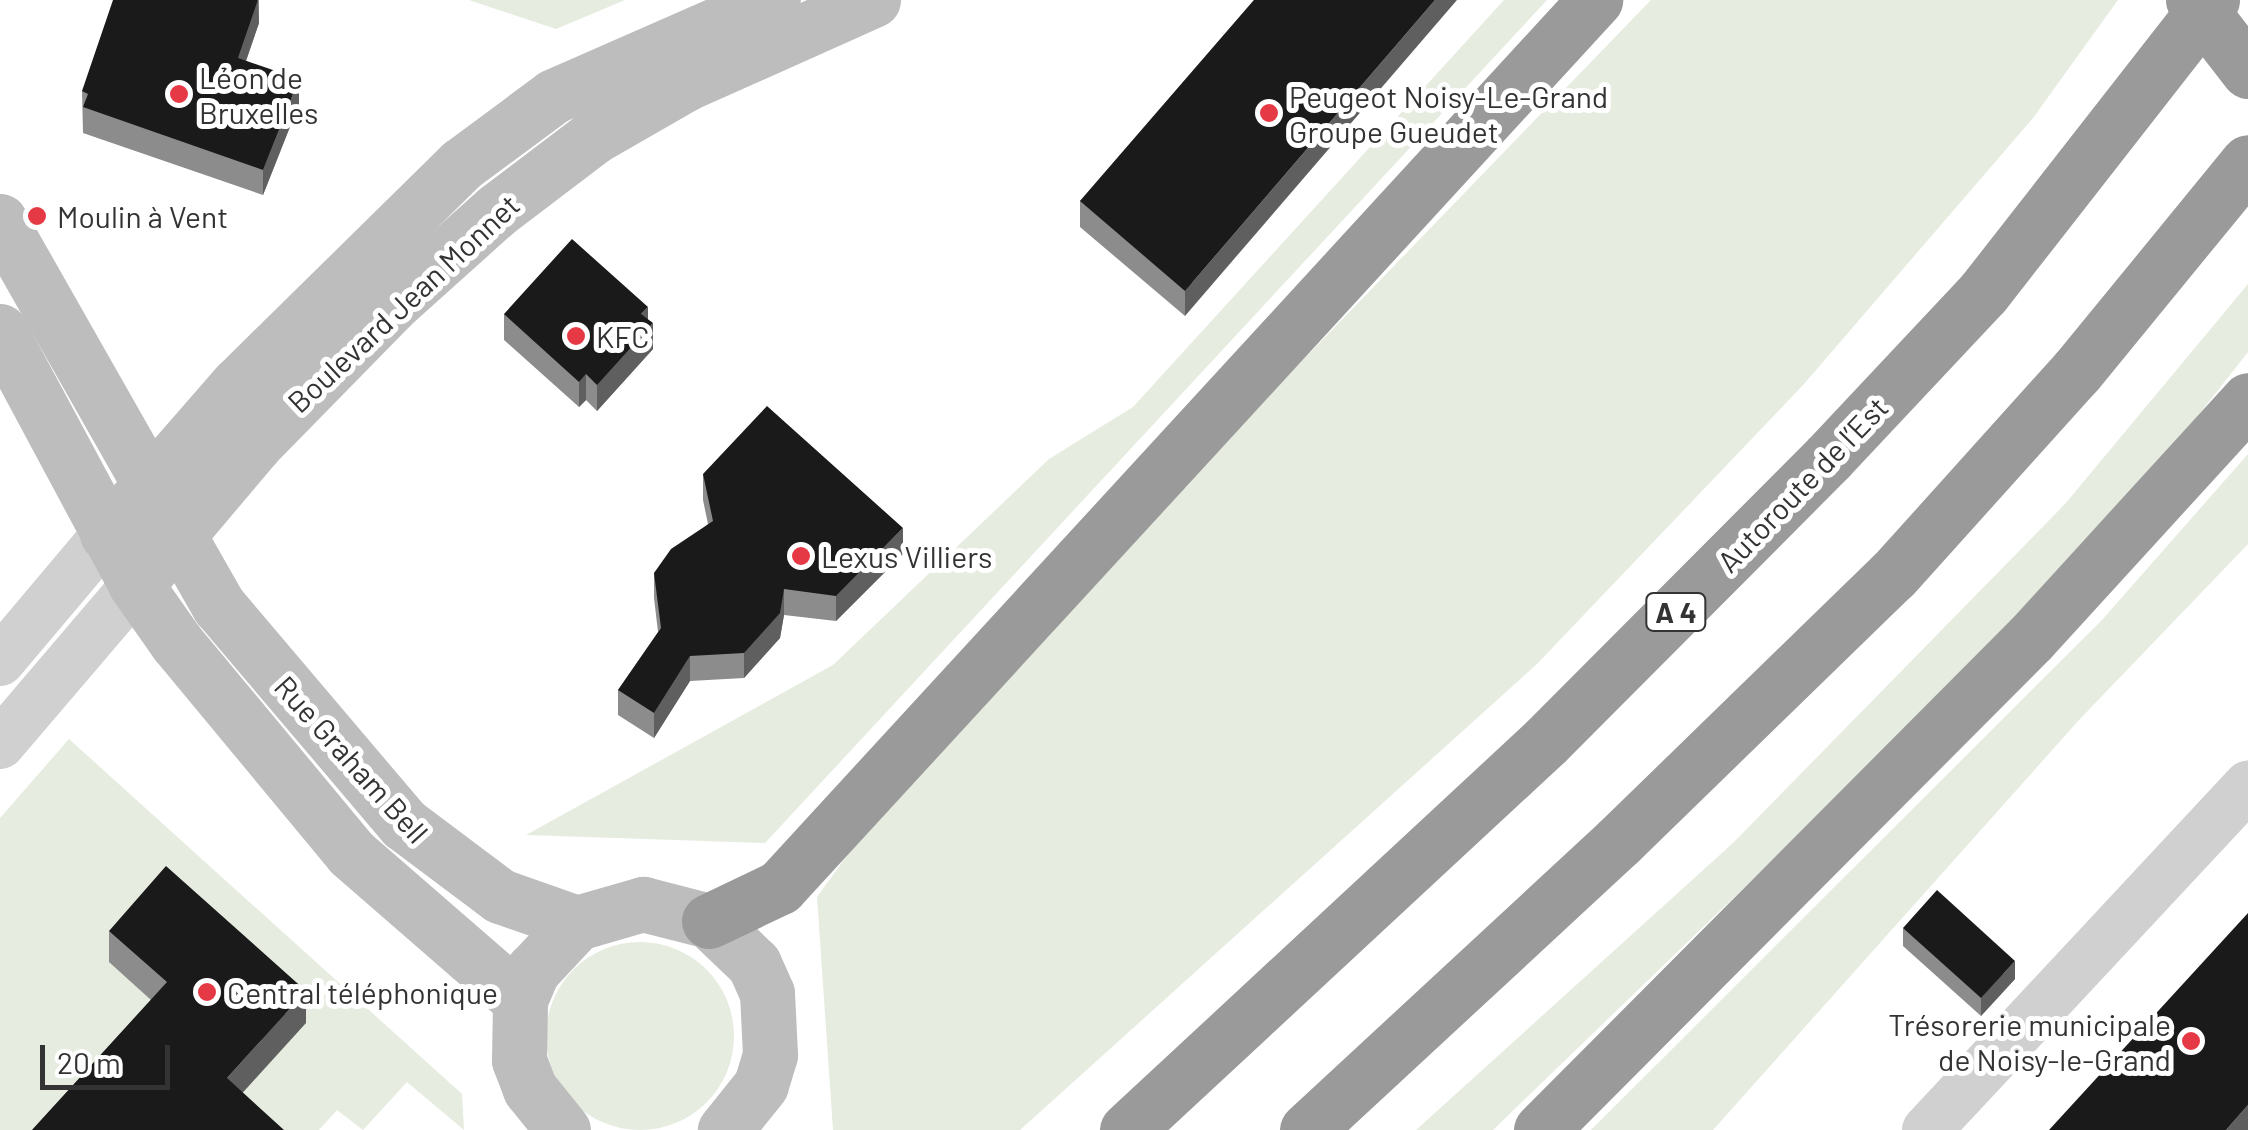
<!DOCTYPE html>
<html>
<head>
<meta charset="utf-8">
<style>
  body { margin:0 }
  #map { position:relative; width:2248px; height:1130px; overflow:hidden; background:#fff; font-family:Barlow,sans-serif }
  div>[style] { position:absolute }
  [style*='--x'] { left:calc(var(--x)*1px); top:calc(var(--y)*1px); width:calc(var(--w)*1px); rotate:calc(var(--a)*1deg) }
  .green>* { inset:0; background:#e6ecdf }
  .round { border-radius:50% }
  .street>* { height:50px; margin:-25px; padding:0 25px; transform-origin:25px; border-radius:25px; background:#d0d0d0 }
  .secondary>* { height:55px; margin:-27.5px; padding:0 27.5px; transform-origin:27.5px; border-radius:27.5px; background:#bdbdbd }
  .highway>* { height:55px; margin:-27.5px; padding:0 27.5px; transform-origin:27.5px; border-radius:27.5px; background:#9a9a9a }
  .highway-bridge>* { height:55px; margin:-27.5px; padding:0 27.5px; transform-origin:27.5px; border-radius:27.5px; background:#9a9a9a }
  .wall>* { inset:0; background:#8c8c8c }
  .shaded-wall>* { inset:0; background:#5f5f5f }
  .building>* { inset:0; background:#1a1a1a }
  .dots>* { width:28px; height:28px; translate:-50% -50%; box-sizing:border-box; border:5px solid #fff; border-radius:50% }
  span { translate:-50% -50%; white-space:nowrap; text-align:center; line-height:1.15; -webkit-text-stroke:10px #fff; paint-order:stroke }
  .shield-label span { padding:2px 8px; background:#fff; border:2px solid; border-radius:8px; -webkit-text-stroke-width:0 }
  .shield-label { font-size:28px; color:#333; font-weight:700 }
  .poi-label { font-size:30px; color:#333 }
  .left { translate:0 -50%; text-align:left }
  .right { translate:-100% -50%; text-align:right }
  .street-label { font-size:30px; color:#333 }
  .scale { position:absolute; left:40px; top:1045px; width:130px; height:45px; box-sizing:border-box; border:5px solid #333; border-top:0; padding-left:12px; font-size:30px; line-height:35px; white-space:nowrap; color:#333; -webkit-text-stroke:8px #fff; paint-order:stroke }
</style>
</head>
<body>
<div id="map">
  <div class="green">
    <i style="clip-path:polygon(469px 0,625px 0,556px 29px)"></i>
    <i style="clip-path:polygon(1504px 0,1547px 0,765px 843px,526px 835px,833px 665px,1049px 459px,1133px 407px)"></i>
    <i style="clip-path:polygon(1651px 0,2118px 0,2033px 118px,1804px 384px,1537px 664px,1020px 1130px,833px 1130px,817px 897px,877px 814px,1051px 634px,1098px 572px)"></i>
    <i style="clip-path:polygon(2248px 284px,2248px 352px,2145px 483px,1908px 729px,1493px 1130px,1416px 1130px,1733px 843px,2065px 504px)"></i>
    <i style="clip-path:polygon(2248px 454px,2248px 544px,2079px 720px,1713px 1130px,1591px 1130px,2102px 620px)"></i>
    <i style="clip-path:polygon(69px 739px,462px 1094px,464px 1130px,407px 1082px,363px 1130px,337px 1110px,319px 1130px,250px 1130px,182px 1027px,61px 1130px,0 1130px,0 818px)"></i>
    <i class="round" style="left:546px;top:942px;width:188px;height:188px"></i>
  </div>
  <div class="street">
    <i style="--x:0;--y:661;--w:166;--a:-49.9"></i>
    <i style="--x:0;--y:744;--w:209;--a:-49.5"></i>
    <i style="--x:1927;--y:1130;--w:471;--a:-47"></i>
  </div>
  <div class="secondary">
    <i style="--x:0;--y:221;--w:443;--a:60.4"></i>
    <i style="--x:219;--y:606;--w:286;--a:49.7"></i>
    <i style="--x:404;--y:824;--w:120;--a:36.9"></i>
    <i style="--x:500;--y:896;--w:82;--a:19.3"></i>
    <i style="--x:0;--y:331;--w:288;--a:61.8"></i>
    <i style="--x:136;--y:585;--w:70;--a:54.9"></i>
    <i style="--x:176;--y:642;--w:274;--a:50.3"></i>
    <i style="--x:351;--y:853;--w:224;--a:41"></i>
    <i style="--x:107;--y:534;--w:198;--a:-48.9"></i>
    <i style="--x:237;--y:385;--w:315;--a:-44.5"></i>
    <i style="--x:462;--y:164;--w:114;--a:-36.5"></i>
    <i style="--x:554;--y:96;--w:239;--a:-23.7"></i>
    <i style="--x:136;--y:585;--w:185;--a:-49.8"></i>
    <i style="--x:255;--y:444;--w:194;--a:-45.6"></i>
    <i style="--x:391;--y:305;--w:142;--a:-41.9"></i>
    <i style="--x:497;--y:210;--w:121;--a:-37.2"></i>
    <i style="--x:593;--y:137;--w:106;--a:-29.9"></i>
    <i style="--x:685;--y:84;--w:206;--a:-24.1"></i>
    <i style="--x:563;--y:1130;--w:53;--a:-128.8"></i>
    <i style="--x:530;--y:1089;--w:31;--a:-111"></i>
    <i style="--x:519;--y:1060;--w:60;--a:-89"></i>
    <i style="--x:520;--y:1000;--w:33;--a:-67"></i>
    <i style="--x:533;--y:970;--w:64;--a:-46.9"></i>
    <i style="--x:577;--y:923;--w:69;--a:-16.1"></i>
    <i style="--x:643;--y:904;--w:68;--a:14.4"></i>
    <i style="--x:709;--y:921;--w:62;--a:43.7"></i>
    <i style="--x:754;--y:964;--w:32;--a:66"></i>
    <i style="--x:767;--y:993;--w:62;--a:87.2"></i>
    <i style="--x:770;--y:1055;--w:31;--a:107"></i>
    <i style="--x:761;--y:1085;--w:58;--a:128.7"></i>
  </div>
  <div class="highway">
    <i style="--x:709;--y:921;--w:79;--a:-25.6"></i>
    <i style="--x:780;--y:887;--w:1205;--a:-47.42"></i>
    <i style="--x:1127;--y:1130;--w:572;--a:-42.87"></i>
    <i style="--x:1546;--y:741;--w:400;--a:-45.1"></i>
    <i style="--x:1828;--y:458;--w:226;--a:-46.8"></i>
    <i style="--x:1983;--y:293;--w:372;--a:-52"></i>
    <i style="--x:1307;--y:1130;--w:424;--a:-42.8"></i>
    <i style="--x:1618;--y:842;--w:383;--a:-44.2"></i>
    <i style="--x:1893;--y:575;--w:273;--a:-48"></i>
    <i style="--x:2076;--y:372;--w:271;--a:-50.7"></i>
    <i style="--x:1541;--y:1130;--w:694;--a:-45.12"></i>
    <i style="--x:2031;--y:638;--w:322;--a:-47.6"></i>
  </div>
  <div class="highway-bridge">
    <i style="--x:2193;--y:0;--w:90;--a:52.2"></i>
  </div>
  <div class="wall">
    <i style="clip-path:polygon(259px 0,259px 23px,246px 61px,299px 104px,263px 195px,83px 133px,82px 91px)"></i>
    <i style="clip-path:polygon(1254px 0,1185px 316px,1080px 227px,1080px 201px)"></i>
    <i style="clip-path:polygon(504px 314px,648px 320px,653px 349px,597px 411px,586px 400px,579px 407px,504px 340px)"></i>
    <i style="clip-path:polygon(703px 474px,903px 554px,836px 621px,784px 615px,780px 638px,744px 678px,690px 681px,654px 738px,618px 715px,618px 690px,658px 632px,654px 598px,654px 573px,708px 524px,703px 500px)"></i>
    <i style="clip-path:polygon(1903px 928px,2015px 979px,1981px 1016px,1903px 946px)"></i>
    <i style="clip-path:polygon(109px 931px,306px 1023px,32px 1130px,151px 1000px,109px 962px)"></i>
  </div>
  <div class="shaded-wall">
    <i style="clip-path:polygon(258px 0,259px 23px,238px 84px,238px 58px)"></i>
    <i style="clip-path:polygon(1435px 0,1457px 0,1185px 316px,1185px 291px)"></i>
    <i style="clip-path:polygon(299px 79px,299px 104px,263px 195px,263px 170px)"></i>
    <i style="clip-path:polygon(648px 307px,648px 329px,653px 323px,653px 349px,597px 411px,597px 385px,641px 314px)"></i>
    <i style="clip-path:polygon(586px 374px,586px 400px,579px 407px,579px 382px)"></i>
    <i style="clip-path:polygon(903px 528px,903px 554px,836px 621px,836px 596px)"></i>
    <i style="clip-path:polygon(784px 589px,784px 615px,780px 638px,744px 678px,744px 653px)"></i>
    <i style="clip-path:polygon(690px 656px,690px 681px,654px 738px,654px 713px)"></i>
    <i style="clip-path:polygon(2015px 961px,2015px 979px,1981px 1016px,1981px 998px)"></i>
    <i style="clip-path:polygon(306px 991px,306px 1023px,227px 1110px,227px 1078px)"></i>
    <i style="clip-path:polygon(2248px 1105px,2248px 1130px,2226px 1130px)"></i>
  </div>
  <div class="building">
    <i style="clip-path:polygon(113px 0,258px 0,238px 58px,299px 79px,263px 170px,83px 107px,88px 94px,82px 91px)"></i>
    <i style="clip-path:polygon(1254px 0,1435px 0,1185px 291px,1080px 201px)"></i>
    <i style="clip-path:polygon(572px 239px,648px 307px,641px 314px,653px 323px,597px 385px,586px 374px,579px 382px,504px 314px)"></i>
    <i style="clip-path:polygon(767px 406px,903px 528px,836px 596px,784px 589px,780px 613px,744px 653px,690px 656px,654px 713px,618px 690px,661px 628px,654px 573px,671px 549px,713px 521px,703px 474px)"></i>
    <i style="clip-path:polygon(166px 866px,306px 991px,227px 1078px,284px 1130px,32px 1130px,167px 982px,109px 931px)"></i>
    <i style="clip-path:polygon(1937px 890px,2015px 961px,1981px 998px,1903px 928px)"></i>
    <i style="clip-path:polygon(2248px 913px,2248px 1105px,2226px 1130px,2049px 1130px)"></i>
  </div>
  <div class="dots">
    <i style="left:179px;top:94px;background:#e63946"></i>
    <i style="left:1269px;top:113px;background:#e63946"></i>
    <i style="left:37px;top:216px;background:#e63946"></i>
    <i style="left:576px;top:336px;background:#e63946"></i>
    <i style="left:801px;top:556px;background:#e63946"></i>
    <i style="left:207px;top:992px;background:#e63946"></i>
    <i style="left:2191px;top:1041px;background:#e63946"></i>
  </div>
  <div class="shield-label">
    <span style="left:1676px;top:612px">A 4</span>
  </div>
  <div class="poi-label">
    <span class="left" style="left:199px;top:94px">Léon de<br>Bruxelles</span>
    <span class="left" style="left:1289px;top:113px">Peugeot Noisy-Le-Grand<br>Groupe Gueudet</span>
    <span class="left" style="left:57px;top:216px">Moulin à Vent</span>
    <span class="left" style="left:596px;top:336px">KFC</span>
    <span class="left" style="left:821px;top:556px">Lexus Villiers</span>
    <span class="left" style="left:227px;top:992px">Central téléphonique</span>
    <span class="right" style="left:2171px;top:1041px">Trésorerie municipale<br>de Noisy-le-Grand</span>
  </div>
  <div class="street-label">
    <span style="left:403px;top:303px;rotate:-43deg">Boulevard Jean Monnet</span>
    <span style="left:1802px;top:484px;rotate:-46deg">Autoroute de l’Est</span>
    <span style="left:352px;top:759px;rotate:48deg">Rue Graham Bell</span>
  </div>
  <div class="scale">20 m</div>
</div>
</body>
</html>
